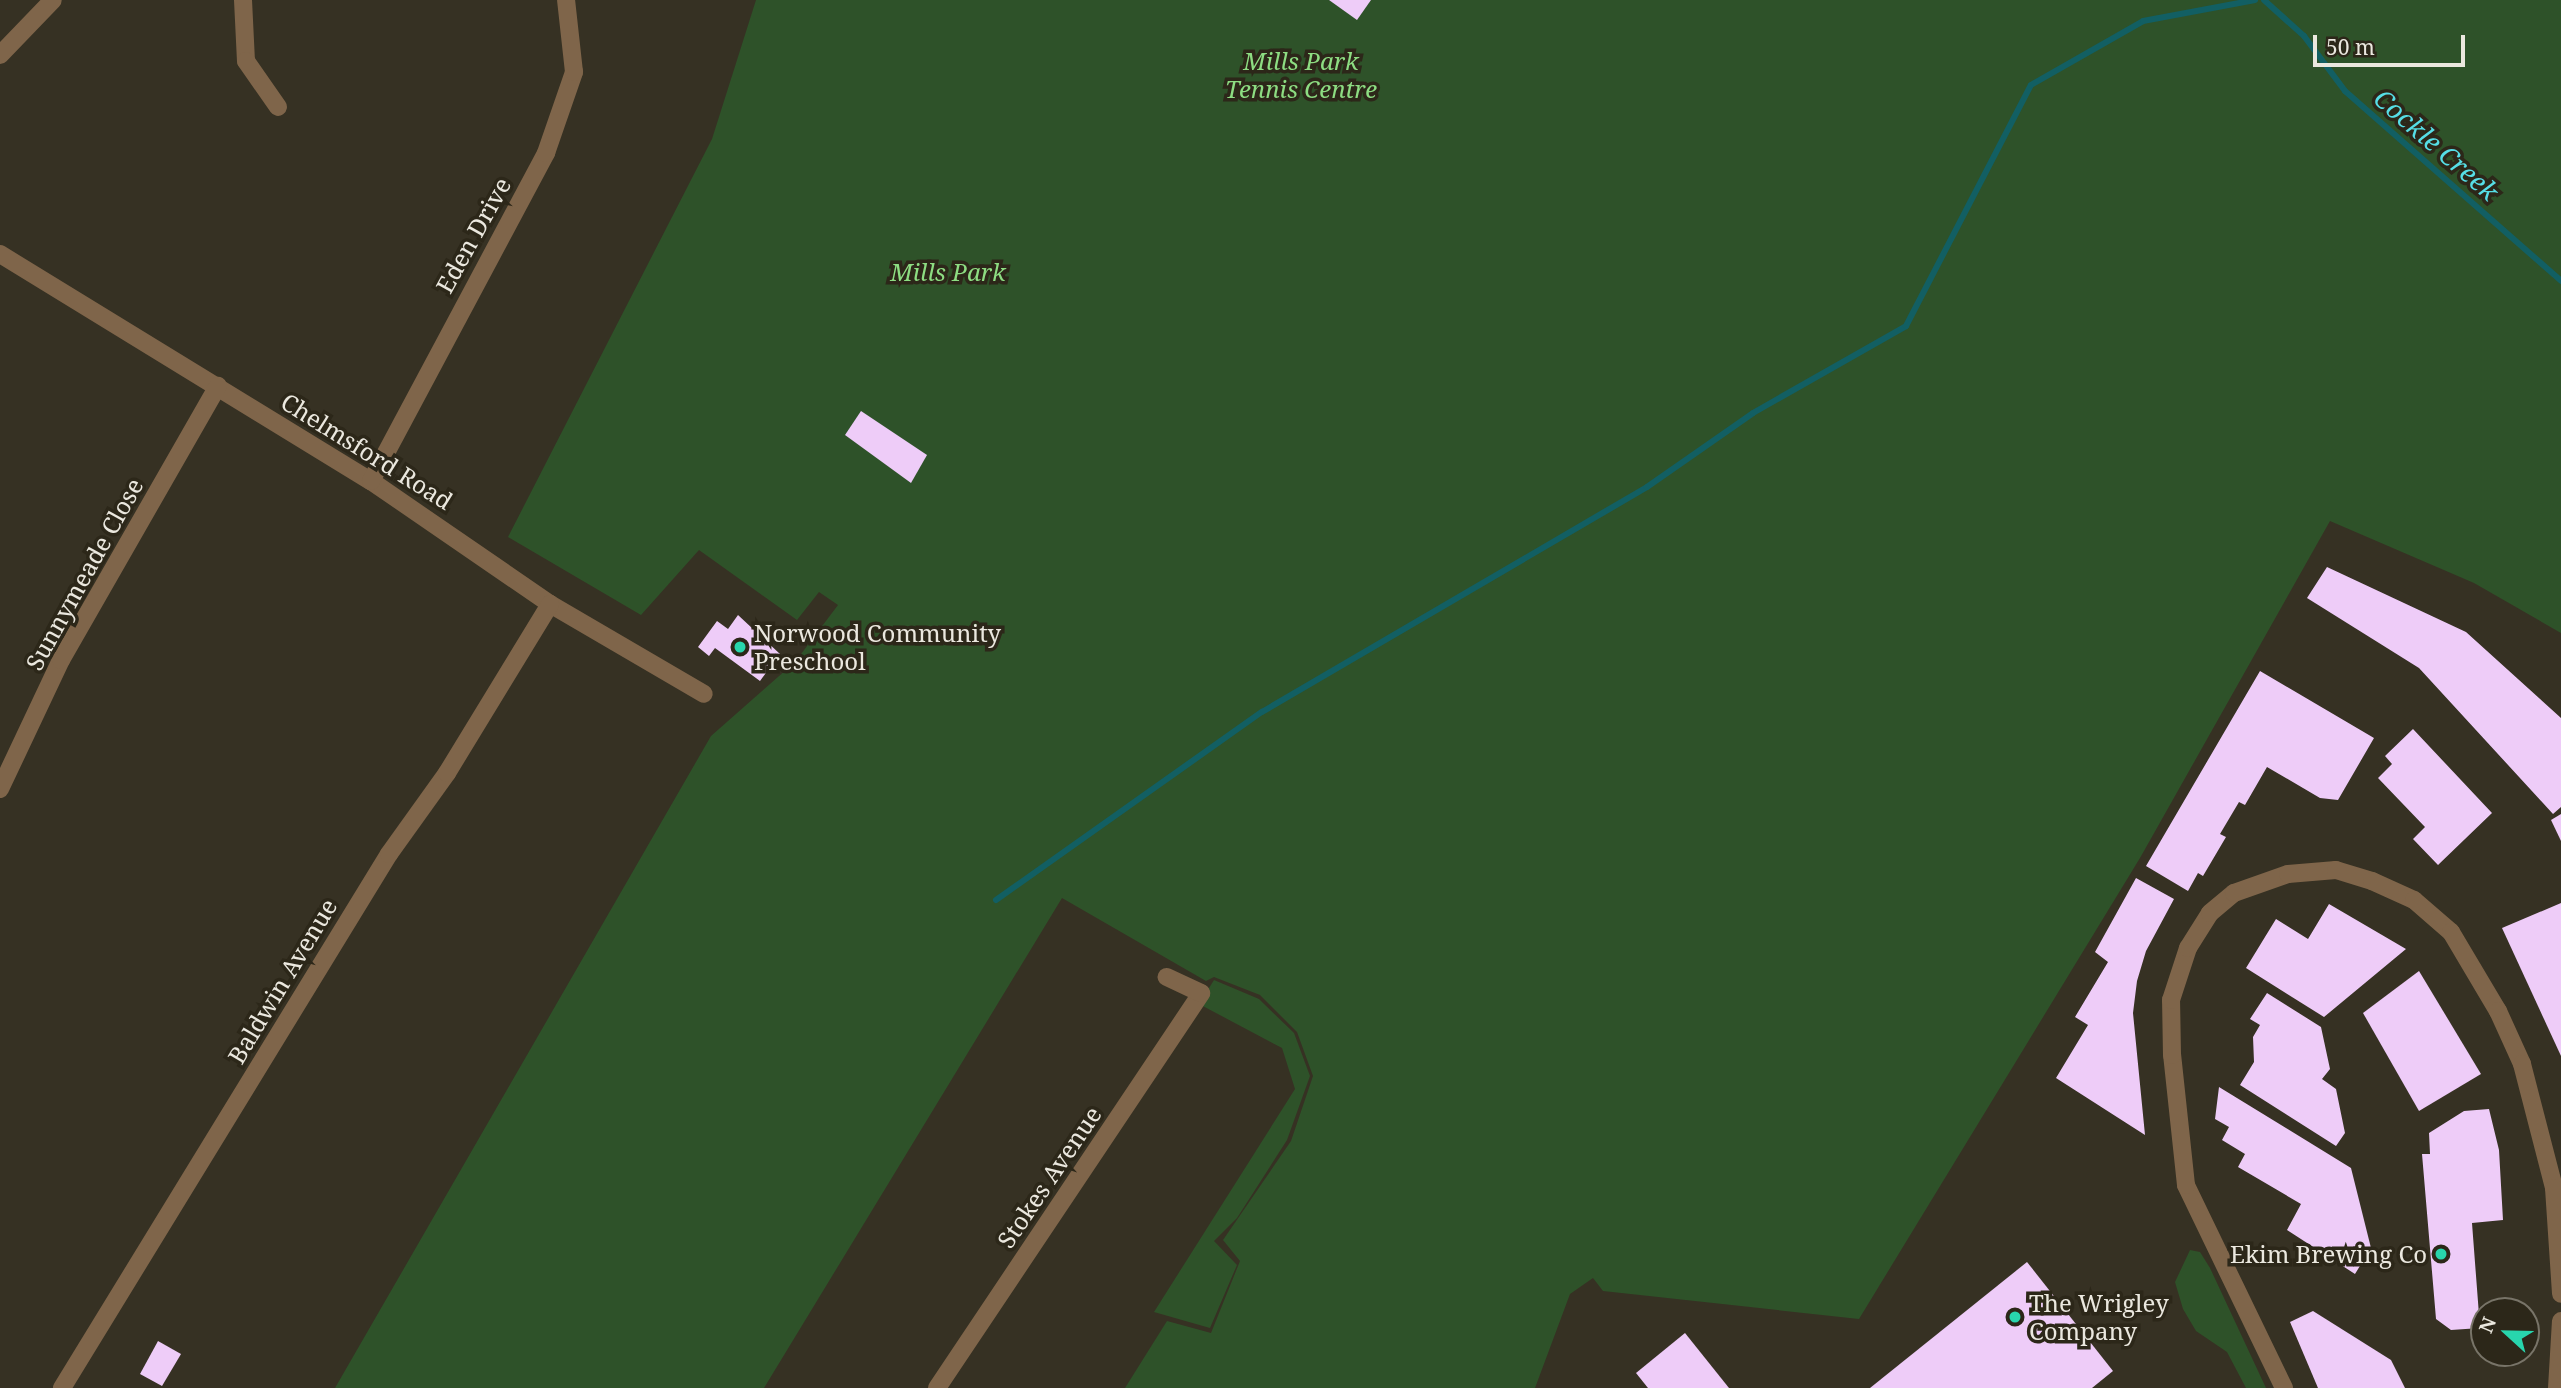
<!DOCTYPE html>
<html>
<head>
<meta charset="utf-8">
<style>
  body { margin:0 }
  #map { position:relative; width:2561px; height:1388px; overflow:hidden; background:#363123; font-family:"Noto Serif",serif }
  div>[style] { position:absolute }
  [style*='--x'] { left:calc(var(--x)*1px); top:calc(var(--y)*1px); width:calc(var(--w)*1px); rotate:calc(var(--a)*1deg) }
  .green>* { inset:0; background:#2e5229 }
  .stream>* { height:6px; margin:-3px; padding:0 3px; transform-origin:3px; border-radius:3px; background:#125f63 }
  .building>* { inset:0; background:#eeccf8 }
  .minor>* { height:18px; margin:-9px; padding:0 9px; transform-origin:9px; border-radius:9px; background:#7f654a }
  .dots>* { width:19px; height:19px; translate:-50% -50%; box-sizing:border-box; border:4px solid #2c2719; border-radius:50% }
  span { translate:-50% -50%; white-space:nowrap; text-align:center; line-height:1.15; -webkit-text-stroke:7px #2c2719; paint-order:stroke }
  .park-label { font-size:24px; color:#8ddd82; font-style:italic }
  .street-label { font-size:24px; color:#ebe8df }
  .poi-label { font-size:24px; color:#ebe8df }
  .left { translate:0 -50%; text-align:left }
  .right { translate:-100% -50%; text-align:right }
  .water-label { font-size:26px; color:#56dee6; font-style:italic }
  .north { position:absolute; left:2470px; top:1297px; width:70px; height:70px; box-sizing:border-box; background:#2c2719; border:2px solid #787468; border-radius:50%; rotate:292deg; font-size:19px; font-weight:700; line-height:28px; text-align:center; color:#ebe8df }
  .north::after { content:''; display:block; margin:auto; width:24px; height:32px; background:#28d5ad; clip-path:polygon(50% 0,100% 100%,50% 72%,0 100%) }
  .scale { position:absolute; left:2313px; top:35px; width:152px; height:32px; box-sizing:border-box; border:4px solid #ebe8df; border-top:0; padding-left:9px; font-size:21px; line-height:24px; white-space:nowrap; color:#ebe8df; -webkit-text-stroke:5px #2c2719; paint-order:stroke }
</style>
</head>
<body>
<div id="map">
  <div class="green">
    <i style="clip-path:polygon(756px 0,2561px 0,2561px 633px,2474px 583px,2330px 521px,2140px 858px,1859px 1319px,1603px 1291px,1593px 1278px,1570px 1294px,1535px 1388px,1125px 1388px,1167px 1321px,1211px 1333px,1240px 1261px,1223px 1240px,1291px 1141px,1313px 1076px,1297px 1032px,1260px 995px,1214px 977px,1206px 981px,1062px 898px,764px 1388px,335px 1388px,711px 736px,795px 662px,838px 605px,819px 592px,797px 620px,699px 550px,641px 615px,508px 537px,712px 139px)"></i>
    <i style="clip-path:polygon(1214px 980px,1259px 999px,1294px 1033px,1310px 1076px,1287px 1140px,1237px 1218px,1214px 1241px,1237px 1265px,1210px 1328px,1154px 1312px,1295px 1089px,1282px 1048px,1199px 1004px)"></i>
    <i style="clip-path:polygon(2190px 1250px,2200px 1252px,2210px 1268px,2266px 1388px,2246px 1388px,2227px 1352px,2196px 1331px,2183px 1309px,2175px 1282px)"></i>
  </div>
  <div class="stream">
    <i style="--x:2264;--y:0;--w:54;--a:42"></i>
    <i style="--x:2304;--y:36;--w:69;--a:53.3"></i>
    <i style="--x:2345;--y:91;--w:288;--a:41.3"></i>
    <i style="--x:996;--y:900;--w:326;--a:-35.3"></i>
    <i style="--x:1262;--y:712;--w:446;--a:-30.3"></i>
    <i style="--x:1647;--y:487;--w:129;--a:-34.9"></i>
    <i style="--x:1753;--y:413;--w:176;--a:-29.6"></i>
    <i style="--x:1906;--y:326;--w:271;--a:-62.6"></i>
    <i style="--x:2031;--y:85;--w:129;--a:-29.7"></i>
    <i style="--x:2143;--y:21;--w:114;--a:-10.6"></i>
  </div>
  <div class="building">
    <i style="clip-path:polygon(1329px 0,1371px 0,1357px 20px)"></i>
    <i style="clip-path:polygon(861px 411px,927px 455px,911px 483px,845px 435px)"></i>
    <i style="clip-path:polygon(2327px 567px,2466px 632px,2561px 718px,2561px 807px,2553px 814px,2419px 668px,2307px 598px)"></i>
    <i style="clip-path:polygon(738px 615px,780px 654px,760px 681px,715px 648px,709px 656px,698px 647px,717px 621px,728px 629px)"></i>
    <i style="clip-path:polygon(2260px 671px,2374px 738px,2338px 800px,2320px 798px,2267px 767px,2245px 805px,2239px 802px,2220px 834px,2226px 837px,2203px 876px,2198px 873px,2188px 891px,2146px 866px)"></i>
    <i style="clip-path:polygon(2413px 729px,2492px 813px,2438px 865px,2413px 839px,2425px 827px,2378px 778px,2392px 764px,2385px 756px)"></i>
    <i style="clip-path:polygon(2561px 814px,2561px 841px,2551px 820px)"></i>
    <i style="clip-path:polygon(2136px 878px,2174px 899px,2146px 951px,2137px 981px,2133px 1013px,2145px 1135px,2056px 1078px,2088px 1025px,2075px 1017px,2108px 962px,2095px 952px)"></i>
    <i style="clip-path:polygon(2561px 903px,2561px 1056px,2502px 928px)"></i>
    <i style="clip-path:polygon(2329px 904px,2406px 949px,2324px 1017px,2246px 968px,2276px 919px,2308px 939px)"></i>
    <i style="clip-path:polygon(2419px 971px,2481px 1074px,2419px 1111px,2363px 1013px)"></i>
    <i style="clip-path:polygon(2267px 993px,2321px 1027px,2330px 1069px,2322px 1079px,2336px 1089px,2345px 1133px,2336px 1146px,2240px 1085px,2254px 1062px,2253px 1037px,2260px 1025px,2250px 1019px)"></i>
    <i style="clip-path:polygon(2219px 1087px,2351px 1168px,2371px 1248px,2355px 1274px,2287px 1230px,2301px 1204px,2238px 1167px,2245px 1154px,2222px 1140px,2229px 1127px,2215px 1119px)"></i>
    <i style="clip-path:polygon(2489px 1109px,2499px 1150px,2503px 1220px,2472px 1223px,2480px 1328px,2451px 1330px,2436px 1319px,2422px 1154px,2430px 1154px,2429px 1133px,2464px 1111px)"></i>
    <i style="clip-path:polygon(2027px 1262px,2113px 1371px,2092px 1388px,1870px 1388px)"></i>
    <i style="clip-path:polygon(2313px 1311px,2391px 1360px,2405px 1388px,2318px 1388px,2290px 1322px)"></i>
    <i style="clip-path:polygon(1685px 1333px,1729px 1388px,1648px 1388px,1636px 1373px)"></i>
    <i style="clip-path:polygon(158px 1341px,181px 1354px,162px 1386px,140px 1374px)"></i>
  </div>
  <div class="minor">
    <i style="--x:243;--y:0;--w:61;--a:87.2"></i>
    <i style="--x:246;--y:61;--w:56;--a:55.2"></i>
    <i style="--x:0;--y:55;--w:76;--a:-46.1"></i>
    <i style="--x:0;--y:254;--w:435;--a:31.5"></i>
    <i style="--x:371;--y:481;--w:217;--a:34.5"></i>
    <i style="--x:550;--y:604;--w:178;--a:30.3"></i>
    <i style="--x:371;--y:481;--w:372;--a:-61.9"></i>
    <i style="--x:546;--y:153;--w:86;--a:-70.9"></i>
    <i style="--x:574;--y:72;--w:72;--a:-96.3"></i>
    <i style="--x:0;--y:789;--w:143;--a:-64.7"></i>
    <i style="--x:61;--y:660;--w:316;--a:-60.2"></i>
    <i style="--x:62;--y:1388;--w:626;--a:-58.52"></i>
    <i style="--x:389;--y:854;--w:100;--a:-54.4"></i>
    <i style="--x:447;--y:773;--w:198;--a:-58.6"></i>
    <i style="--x:937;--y:1388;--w:475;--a:-56.2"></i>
    <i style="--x:1201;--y:993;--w:38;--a:-155"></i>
    <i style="--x:2284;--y:1388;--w:225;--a:-115.8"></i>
    <i style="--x:2186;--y:1185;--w:131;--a:-96.1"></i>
    <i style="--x:2172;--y:1055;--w:55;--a:-91"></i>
    <i style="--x:2171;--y:1000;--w:55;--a:-71.9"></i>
    <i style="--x:2188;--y:948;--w:41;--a:-57.8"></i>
    <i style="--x:2210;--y:913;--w:31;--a:-40"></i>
    <i style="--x:2234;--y:893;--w:57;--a:-19.4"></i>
    <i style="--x:2288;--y:874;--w:48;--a:-4.8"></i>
    <i style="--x:2336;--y:870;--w:38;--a:17"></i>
    <i style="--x:2372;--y:881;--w:46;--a:24.3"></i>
    <i style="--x:2414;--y:900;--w:49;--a:40.9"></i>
    <i style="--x:2451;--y:932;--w:92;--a:59.3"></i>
    <i style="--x:2498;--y:1011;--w:58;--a:65.6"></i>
    <i style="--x:2522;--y:1064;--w:128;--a:75.5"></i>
    <i style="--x:2554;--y:1188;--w:106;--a:86.2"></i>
    <i style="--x:2557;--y:1388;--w:67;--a:-86.6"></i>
  </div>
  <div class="dots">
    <i style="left:740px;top:647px;background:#28d5ad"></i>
    <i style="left:2441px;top:1254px;background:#28d5ad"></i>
    <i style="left:2015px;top:1317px;background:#28d5ad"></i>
  </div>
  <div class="park-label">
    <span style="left:1301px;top:75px">Mills Park<br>Tennis Centre</span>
    <span style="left:948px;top:272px">Mills Park</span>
  </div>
  <div class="street-label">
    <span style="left:473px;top:235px;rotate:-61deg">Eden Drive</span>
    <span style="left:367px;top:451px;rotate:32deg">Chelmsford Road</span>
    <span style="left:84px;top:574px;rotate:-61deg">Sunnymeade Close</span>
    <span style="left:282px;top:981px;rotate:-59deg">Baldwin Avenue</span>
    <span style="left:1049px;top:1177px;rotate:-56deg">Stokes Avenue</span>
  </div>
  <div class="poi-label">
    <span class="left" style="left:754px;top:647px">Norwood Community<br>Preschool</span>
    <span class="right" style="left:2427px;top:1254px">Ekim Brewing Co</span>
    <span class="left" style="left:2029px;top:1317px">The Wrigley<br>Company</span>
  </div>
  <div class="water-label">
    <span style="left:2436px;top:145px;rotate:41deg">Cockle Creek</span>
  </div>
  <div class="north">N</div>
  <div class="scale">50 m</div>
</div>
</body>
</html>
